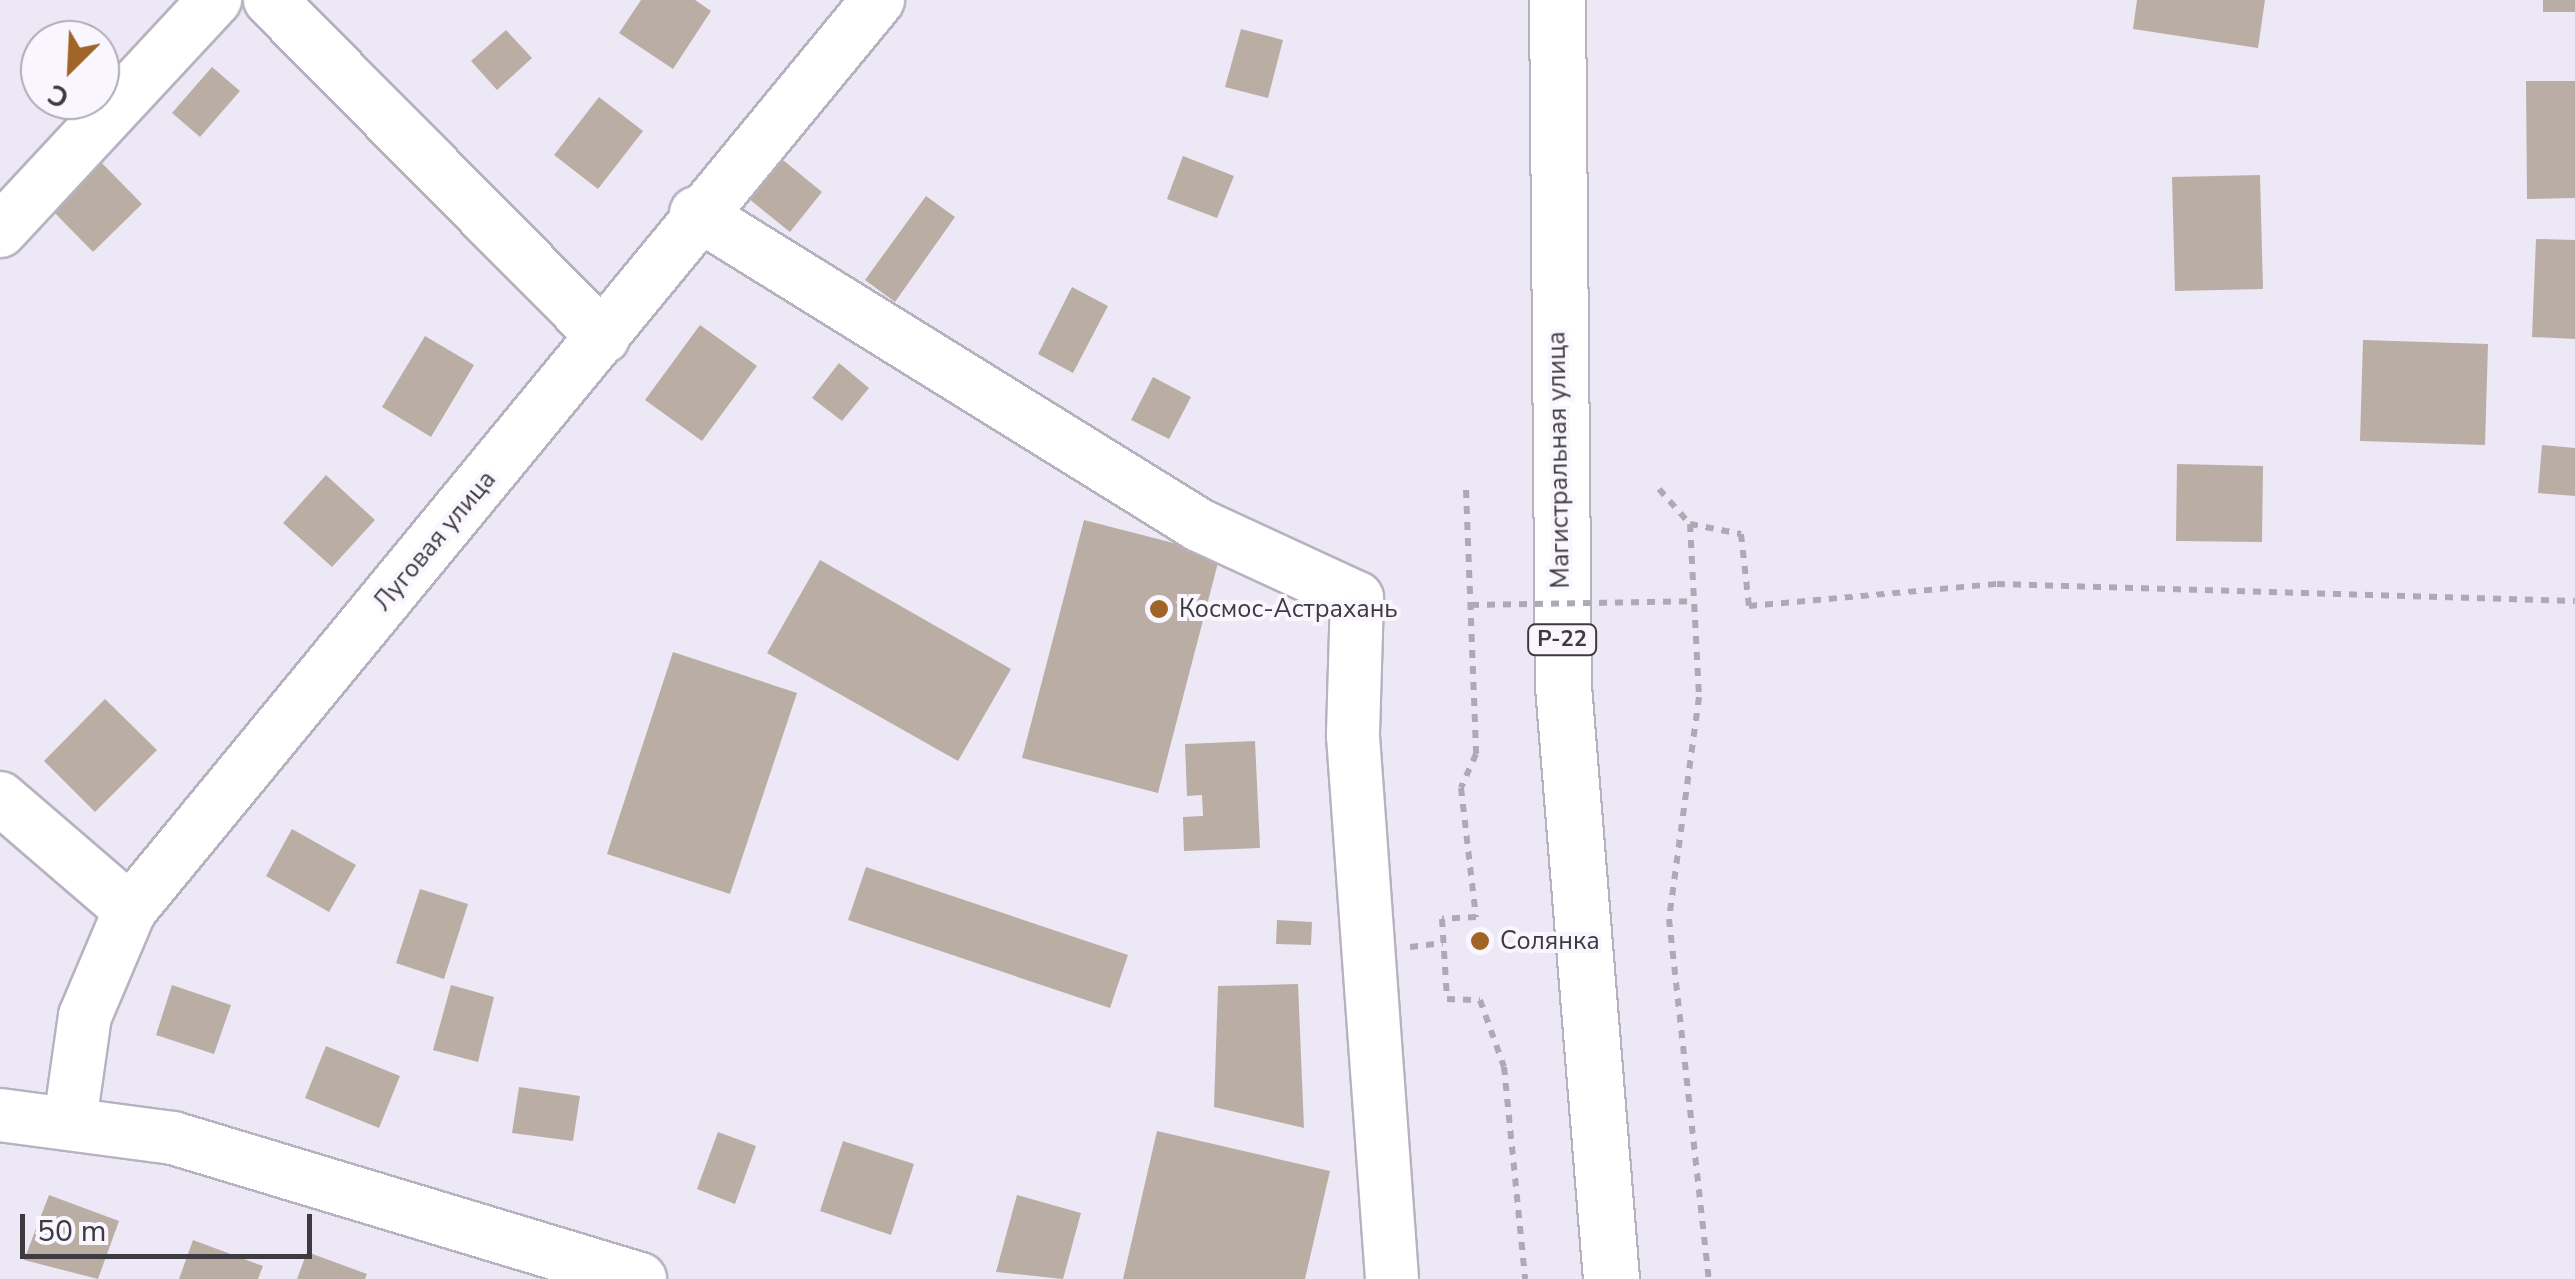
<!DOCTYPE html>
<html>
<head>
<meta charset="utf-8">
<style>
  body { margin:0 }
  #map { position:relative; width:2575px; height:1279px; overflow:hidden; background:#ede8f6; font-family:"Nunito Sans",sans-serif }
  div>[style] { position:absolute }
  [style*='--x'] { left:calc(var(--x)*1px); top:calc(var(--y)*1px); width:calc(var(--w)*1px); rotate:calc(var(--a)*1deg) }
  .building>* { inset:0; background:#baaea4 }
  .path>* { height:6px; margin-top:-3px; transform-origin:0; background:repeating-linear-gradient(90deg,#aeaab5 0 8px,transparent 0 16px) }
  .roads { filter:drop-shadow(2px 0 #b7b2c0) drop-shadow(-2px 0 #b7b2c0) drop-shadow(0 2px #b7b2c0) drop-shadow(0 -2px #b7b2c0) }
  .minor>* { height:52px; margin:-26px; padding:0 26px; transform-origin:26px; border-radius:26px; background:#fff }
  .highway>* { height:55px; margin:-27.5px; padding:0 27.5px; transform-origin:27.5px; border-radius:27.5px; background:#fff }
  .path-bridge>* { height:6px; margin-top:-3px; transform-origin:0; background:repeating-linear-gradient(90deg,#aeaab5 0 8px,transparent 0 16px) }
  .dots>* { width:28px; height:28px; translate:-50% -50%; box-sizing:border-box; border:5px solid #f9f6ff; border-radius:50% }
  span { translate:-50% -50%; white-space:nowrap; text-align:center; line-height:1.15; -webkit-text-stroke:8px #f9f6ff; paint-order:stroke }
  .shield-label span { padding:2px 8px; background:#f9f6ff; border:2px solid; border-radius:8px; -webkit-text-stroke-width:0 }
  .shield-label { font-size:22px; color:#3d3b40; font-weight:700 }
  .street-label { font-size:25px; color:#3d3b40 }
  .poi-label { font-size:25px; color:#3d3b40 }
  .left { translate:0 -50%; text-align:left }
  .north { position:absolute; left:20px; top:20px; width:100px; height:100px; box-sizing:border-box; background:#f9f6ff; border:2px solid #aeabb3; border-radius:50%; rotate:204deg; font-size:28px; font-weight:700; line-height:40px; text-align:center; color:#3d3b40 }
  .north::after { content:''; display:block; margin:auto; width:35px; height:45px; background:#a06526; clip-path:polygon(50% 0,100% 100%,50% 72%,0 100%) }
  .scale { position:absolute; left:20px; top:1214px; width:292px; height:45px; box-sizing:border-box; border:5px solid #3d3b40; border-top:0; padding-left:12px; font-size:30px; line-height:35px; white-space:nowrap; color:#3d3b40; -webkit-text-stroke:8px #f9f6ff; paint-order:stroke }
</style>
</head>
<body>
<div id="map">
  <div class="building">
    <i style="clip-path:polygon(641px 0,695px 0,711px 11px,673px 69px,619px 33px)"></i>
    <i style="clip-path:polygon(2137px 0,2265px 0,2258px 48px,2133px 29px)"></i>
    <i style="clip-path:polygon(2543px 0,2575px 0,2575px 12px,2543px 12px)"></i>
    <i style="clip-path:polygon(1241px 29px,1283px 40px,1268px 98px,1225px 87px)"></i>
    <i style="clip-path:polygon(506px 30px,532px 58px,497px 90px,471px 61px)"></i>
    <i style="clip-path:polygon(212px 67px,240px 91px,200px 137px,172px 113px)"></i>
    <i style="clip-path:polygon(2526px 81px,2575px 81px,2575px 198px,2527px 199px)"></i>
    <i style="clip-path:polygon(599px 97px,643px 131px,598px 189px,554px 155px)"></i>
    <i style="clip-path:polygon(772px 151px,822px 192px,790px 232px,739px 191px)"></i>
    <i style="clip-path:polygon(93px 154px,142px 204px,93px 252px,44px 202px)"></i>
    <i style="clip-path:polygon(1183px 156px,1234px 176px,1217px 218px,1167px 199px)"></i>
    <i style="clip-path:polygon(2260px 175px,2263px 289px,2175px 291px,2172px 177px)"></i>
    <i style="clip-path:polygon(926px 196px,955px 217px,895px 302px,865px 280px)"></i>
    <i style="clip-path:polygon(2536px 239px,2575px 240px,2575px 339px,2532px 337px)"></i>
    <i style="clip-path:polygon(1072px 287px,1108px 306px,1073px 373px,1038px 354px)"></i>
    <i style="clip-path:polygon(700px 325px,757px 366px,702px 441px,645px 400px)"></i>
    <i style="clip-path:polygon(425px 336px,474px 365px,431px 437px,382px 407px)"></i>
    <i style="clip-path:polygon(2363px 340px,2488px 344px,2485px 445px,2360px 441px)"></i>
    <i style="clip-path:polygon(839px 363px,869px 388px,842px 421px,812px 398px)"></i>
    <i style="clip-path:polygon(1153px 377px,1191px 397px,1169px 439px,1131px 420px)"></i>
    <i style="clip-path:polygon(2542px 445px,2575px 448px,2575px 496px,2538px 493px)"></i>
    <i style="clip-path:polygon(2177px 464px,2263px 466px,2262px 542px,2176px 541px)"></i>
    <i style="clip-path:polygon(326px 475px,375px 520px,332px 567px,283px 523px)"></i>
    <i style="clip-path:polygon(1084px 520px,1220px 555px,1158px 793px,1022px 758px)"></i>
    <i style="clip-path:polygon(820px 560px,1011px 669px,958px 761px,767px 653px)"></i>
    <i style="clip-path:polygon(673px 652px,797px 693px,730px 894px,607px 854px)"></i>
    <i style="clip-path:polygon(105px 699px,157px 750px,95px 812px,44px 761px)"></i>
    <i style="clip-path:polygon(1255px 741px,1260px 848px,1184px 851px,1183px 817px,1203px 816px,1202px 795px,1187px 796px,1185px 744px)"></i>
    <i style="clip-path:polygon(292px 829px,356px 865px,329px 912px,266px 876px)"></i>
    <i style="clip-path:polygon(866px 867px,1128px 955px,1110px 1008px,848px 920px)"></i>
    <i style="clip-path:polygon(420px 889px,468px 904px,444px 979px,396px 963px)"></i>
    <i style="clip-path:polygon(1277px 920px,1312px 922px,1311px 945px,1276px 944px)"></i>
    <i style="clip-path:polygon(1298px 984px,1304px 1128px,1214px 1107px,1218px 986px)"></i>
    <i style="clip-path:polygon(172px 985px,231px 1005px,214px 1054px,156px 1035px)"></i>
    <i style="clip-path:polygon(451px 985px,494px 997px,478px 1062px,433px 1050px)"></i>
    <i style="clip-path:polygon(326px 1046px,400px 1076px,379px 1128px,305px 1098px)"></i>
    <i style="clip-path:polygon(519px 1087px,580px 1096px,573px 1141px,512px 1133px)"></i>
    <i style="clip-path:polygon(1157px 1131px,1330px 1171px,1305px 1279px,1123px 1279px)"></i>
    <i style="clip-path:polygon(718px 1132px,756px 1146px,735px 1204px,697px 1189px)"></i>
    <i style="clip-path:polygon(843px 1141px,914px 1164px,891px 1235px,820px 1211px)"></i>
    <i style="clip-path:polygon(49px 1195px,119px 1221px,98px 1279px,24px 1260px)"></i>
    <i style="clip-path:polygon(1017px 1195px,1081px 1213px,1063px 1279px,996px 1272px)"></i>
    <i style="clip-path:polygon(193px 1240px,263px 1266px,258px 1279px,179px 1279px)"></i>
    <i style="clip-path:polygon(307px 1252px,367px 1274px,365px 1279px,297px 1279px)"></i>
  </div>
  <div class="path">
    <i style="--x:1659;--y:489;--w:47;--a:48.5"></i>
    <i style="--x:1690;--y:524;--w:52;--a:11.1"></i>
    <i style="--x:1741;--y:534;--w:72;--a:83.7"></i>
    <i style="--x:1749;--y:606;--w:249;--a:-5.1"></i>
    <i style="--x:1997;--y:584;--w:578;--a:1.68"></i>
    <i style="--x:1466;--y:490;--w:264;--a:87.8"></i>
    <i style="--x:1476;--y:754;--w:37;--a:114"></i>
    <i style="--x:1461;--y:788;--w:130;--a:83.4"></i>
    <i style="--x:1476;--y:917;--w:34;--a:177"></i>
    <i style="--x:1442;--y:919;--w:80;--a:86.4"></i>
    <i style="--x:1447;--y:999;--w:33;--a:2"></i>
    <i style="--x:1480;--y:1000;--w:71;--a:70.3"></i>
    <i style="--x:1504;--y:1067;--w:213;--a:84.3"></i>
    <i style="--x:1690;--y:524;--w:173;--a:87"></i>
    <i style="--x:1699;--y:697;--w:224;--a:97.7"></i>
    <i style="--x:1669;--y:919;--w:362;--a:83.7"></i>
    <i style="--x:1410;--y:947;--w:33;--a:-7"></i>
  </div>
  <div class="roads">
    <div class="minor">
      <i style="--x:270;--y:0;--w:474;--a:45.3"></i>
      <i style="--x:696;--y:213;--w:592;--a:31.81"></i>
      <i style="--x:1199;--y:525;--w:174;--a:24.8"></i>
      <i style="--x:1357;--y:598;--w:138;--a:91.7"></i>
      <i style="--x:1353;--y:736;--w:544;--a:85.89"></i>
      <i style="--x:0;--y:231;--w:316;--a:-47.1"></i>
      <i style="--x:0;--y:798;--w:172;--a:40.7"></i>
      <i style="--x:0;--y:1115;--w:175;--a:7.6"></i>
      <i style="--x:173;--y:1138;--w:488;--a:16.8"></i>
      <i style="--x:70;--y:1121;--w:106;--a:-81.9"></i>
      <i style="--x:85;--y:1016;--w:115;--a:-67"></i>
      <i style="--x:130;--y:910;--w:1178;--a:-50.58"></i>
    </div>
    <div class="highway">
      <i style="--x:1557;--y:0;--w:686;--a:89.5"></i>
      <i style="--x:1563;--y:686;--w:595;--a:85.37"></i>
    </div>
  </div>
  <div class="path-bridge">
    <i style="--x:1471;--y:605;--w:222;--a:-1"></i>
  </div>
  <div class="dots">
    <i style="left:1159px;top:609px;background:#a06526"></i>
    <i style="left:1480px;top:941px;background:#a06526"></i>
  </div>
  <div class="shield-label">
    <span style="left:1562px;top:640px">Р-22</span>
  </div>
  <div class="street-label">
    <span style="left:1559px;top:460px;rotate:-91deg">Магистральная улица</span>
    <span style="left:435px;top:541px;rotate:-50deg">Луговая улица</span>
  </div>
  <div class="poi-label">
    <span class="left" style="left:1179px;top:609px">Космос-Астрахань</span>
    <span class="left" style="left:1500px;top:941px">Солянка</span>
  </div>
  <div class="north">С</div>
  <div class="scale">50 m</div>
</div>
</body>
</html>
